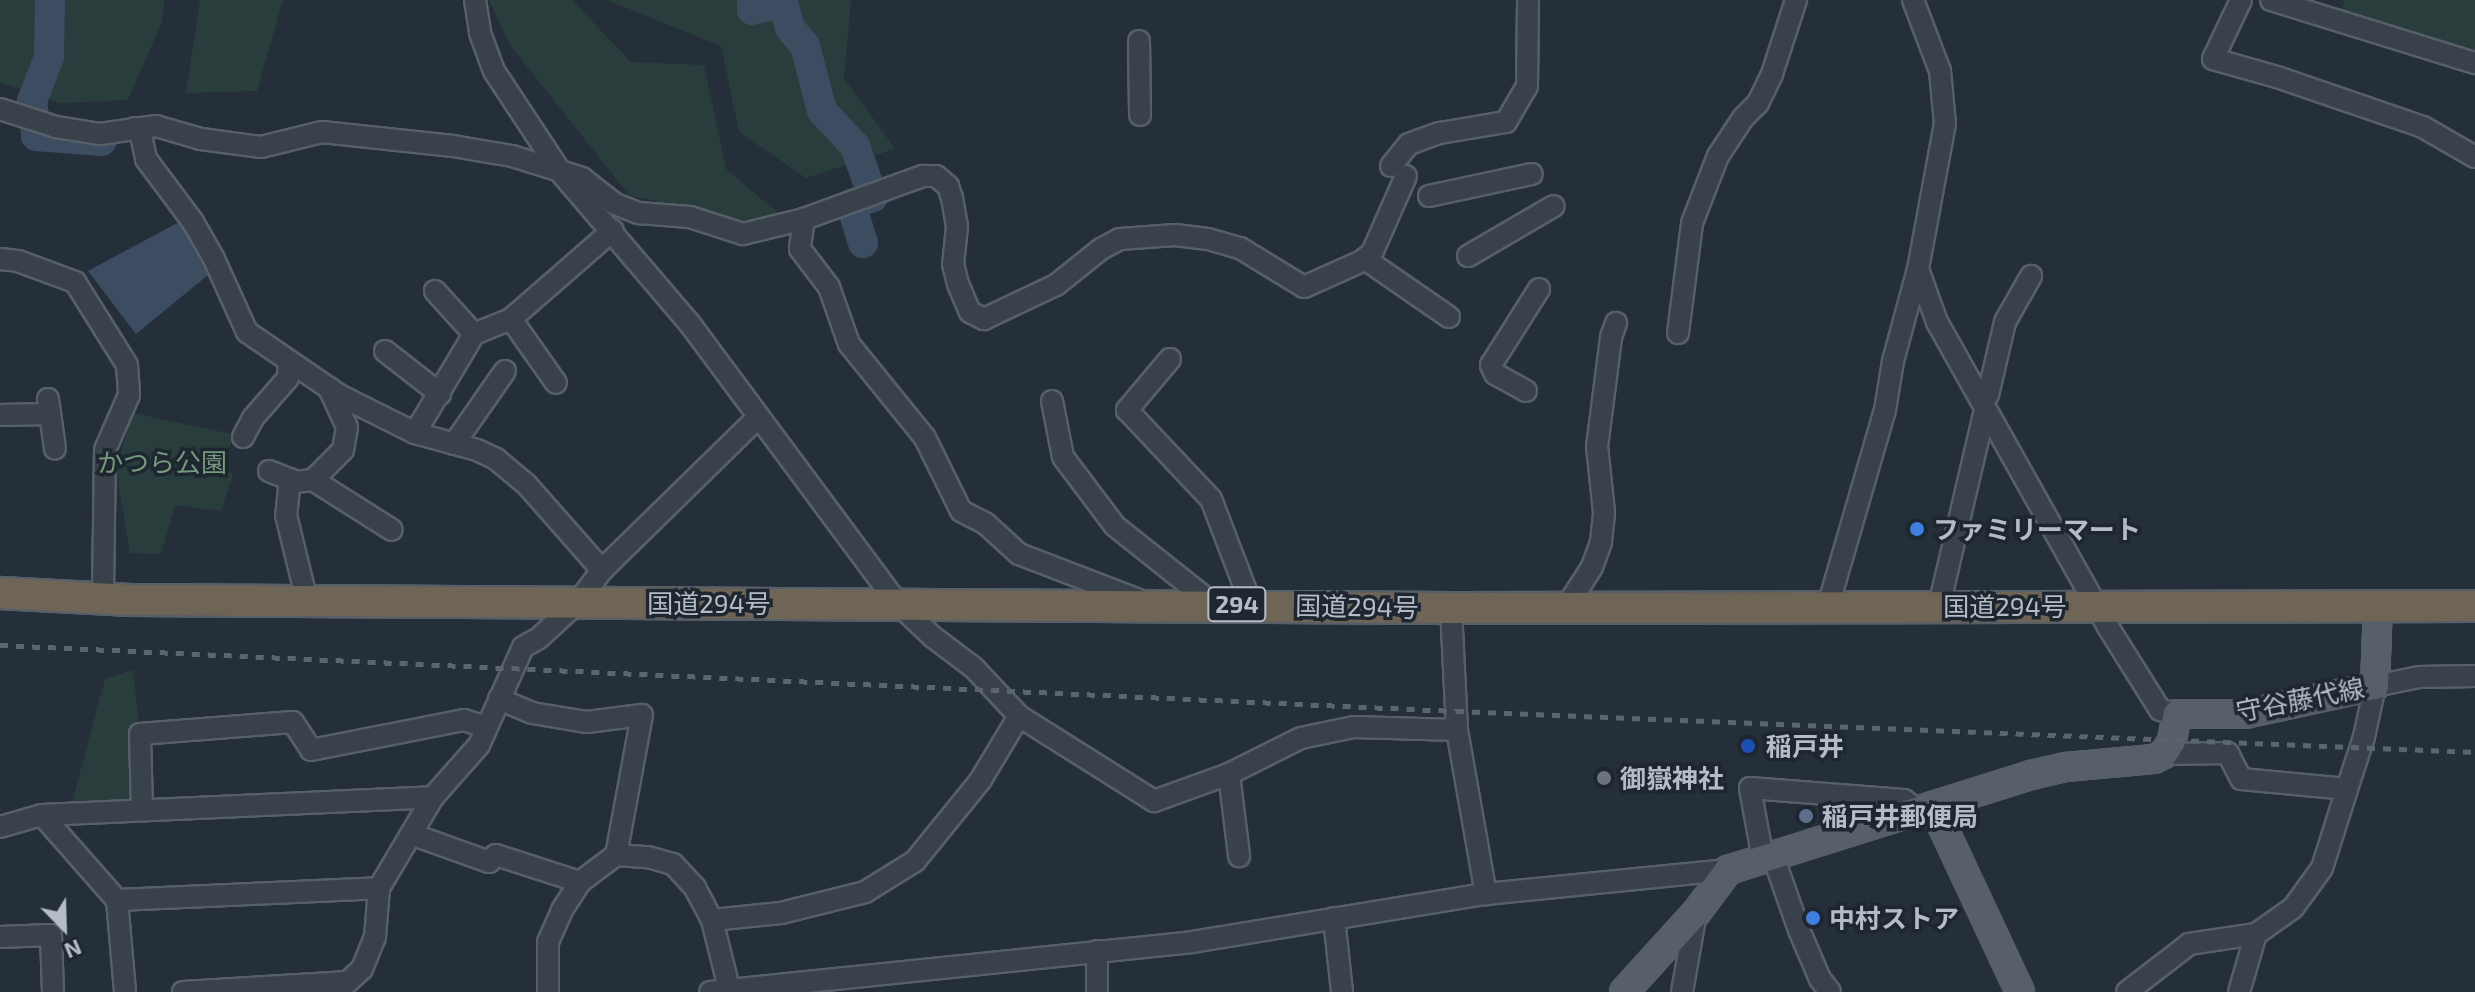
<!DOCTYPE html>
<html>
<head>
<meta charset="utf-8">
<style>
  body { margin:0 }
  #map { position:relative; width:2475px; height:992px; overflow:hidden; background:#252f3a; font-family:"Exo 2","Noto Sans JP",sans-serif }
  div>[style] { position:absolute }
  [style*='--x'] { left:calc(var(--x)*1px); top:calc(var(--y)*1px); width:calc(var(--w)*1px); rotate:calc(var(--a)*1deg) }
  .green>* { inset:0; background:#2a3d3d }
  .water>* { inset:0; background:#3d4d61 }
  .river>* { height:30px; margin:-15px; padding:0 15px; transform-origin:15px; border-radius:15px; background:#3d4d61 }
  .roads { filter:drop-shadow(2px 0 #575f68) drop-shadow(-2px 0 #575f68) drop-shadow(0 2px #575f68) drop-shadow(0 -2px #575f68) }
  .minor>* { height:20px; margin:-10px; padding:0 10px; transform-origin:10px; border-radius:10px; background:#39414a }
  .major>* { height:26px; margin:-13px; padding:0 13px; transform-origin:13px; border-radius:13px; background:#57606a }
  .highway>* { height:30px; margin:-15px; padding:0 15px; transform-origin:15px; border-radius:15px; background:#6f6557 }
  .rail>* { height:5px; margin-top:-2.5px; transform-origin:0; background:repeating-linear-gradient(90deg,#5b6571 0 8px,transparent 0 16px) }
  .dots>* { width:22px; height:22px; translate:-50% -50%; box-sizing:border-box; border:4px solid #1e262f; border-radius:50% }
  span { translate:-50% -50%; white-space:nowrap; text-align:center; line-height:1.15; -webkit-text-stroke:7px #1e262f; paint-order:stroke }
  .shield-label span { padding:2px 6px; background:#1e262f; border:2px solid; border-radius:6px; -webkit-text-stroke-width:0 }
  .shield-label { font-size:24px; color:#b4bcc6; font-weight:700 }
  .park-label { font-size:26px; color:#75997c }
  .poi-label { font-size:26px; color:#b4bcc6; font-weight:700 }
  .left { translate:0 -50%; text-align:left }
  .street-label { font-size:26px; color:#b4bcc6 }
  .north { position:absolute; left:24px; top:888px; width:80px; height:80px; -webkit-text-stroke:6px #1e262f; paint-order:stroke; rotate:157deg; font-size:22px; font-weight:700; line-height:32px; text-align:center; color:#b4bcc6 }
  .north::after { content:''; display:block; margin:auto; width:28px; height:36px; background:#b4bcc6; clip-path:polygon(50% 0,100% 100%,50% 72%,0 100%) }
</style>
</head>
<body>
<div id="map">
  <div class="green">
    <i style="clip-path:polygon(0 0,164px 0,162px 22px,128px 100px,60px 103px,0 82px)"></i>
    <i style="clip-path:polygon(200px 0,283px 0,257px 91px,186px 93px)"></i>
    <i style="clip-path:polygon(489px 0,572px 0,631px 62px,704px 65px,726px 169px,804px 235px,629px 195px,510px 45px)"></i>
    <i style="clip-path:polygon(607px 0,851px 0,844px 78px,895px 149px,806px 178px,739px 132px,721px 46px)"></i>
    <i style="clip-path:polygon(2344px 0,2475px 0,2475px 63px,2341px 22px)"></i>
    <i style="clip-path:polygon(132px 413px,237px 435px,219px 461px,233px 475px,221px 511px,175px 505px,161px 554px,130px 553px,116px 471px)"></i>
    <i style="clip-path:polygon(133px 670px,140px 734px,142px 810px,69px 814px,105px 679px)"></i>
  </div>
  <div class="water">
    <i style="clip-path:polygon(179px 222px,208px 275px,136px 334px,88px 271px)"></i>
  </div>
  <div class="river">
    <i style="--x:50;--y:0;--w:57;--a:91"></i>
    <i style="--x:49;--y:57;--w:47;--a:111.1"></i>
    <i style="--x:32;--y:101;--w:35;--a:83"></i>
    <i style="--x:36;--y:136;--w:66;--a:4.3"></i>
    <i style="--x:752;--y:0;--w:10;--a:90"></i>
    <i style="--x:752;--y:10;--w:32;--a:-13"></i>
    <i style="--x:783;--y:3;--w:26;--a:74"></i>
    <i style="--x:790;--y:28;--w:23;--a:50"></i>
    <i style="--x:805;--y:46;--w:67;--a:75.3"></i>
    <i style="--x:822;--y:111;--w:48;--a:46.7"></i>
    <i style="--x:855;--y:146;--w:54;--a:70.6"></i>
    <i style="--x:873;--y:197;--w:23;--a:162"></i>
    <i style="--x:851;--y:204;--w:41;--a:72.9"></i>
  </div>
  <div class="roads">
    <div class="minor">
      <i style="--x:475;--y:0;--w:33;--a:81"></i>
      <i style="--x:480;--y:33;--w:40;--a:69.8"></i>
      <i style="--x:494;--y:71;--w:123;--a:56.6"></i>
      <i style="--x:562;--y:174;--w:197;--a:49.5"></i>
      <i style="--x:690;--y:324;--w:349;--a:53.4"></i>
      <i style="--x:898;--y:604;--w:48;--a:43.3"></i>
      <i style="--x:933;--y:637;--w:51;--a:37.1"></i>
      <i style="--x:974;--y:668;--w:66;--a:46.8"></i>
      <i style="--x:1019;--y:716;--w:160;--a:32.2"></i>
      <i style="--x:1154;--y:801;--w:80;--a:-19.8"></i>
      <i style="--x:1229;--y:774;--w:80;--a:-26.6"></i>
      <i style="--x:1301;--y:738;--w:54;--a:-11.7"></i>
      <i style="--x:1354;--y:727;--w:103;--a:1.7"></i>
      <i style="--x:2241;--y:0;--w:65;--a:115.4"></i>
      <i style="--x:2213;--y:59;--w:66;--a:15.7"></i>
      <i style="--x:2277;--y:77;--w:154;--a:18.9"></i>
      <i style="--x:2423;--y:127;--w:60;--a:30"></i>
      <i style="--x:2271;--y:0;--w:214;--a:17.2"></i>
      <i style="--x:1139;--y:41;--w:74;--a:89.2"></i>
      <i style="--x:0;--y:109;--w:59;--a:17.8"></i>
      <i style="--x:56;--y:127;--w:45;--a:9"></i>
      <i style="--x:100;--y:134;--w:57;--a:-8.1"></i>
      <i style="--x:156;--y:126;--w:47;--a:16.1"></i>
      <i style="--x:201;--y:139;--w:61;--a:7.6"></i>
      <i style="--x:261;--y:147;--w:63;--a:-13.8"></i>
      <i style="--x:322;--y:132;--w:132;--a:6.1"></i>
      <i style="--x:453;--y:146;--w:60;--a:9.6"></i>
      <i style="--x:512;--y:156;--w:73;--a:17.4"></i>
      <i style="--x:582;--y:178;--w:42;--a:38.2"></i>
      <i style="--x:615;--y:204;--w:26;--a:21"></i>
      <i style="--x:639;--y:213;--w:51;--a:4.5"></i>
      <i style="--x:690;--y:217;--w:56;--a:17.8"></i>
      <i style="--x:743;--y:234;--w:63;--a:-13.8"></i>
      <i style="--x:804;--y:219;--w:127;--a:-19.9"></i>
      <i style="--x:923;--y:176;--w:13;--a:0"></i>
      <i style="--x:936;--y:176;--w:16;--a:40"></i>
      <i style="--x:948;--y:186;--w:13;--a:72"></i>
      <i style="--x:952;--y:198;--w:29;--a:80"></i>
      <i style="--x:957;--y:227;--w:37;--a:96"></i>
      <i style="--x:953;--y:264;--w:21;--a:76"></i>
      <i style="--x:958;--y:284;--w:30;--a:67"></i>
      <i style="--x:970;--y:312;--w:16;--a:27"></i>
      <i style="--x:984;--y:319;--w:80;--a:-25.3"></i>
      <i style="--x:1056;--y:285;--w:58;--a:-38.7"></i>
      <i style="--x:1101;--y:249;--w:21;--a:-28"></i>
      <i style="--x:1120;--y:239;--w:55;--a:-4.2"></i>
      <i style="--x:1175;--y:235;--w:33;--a:7"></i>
      <i style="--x:1208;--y:239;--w:33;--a:16"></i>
      <i style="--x:1240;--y:248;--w:75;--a:31.4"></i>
      <i style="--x:1304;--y:287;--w:64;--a:-24.1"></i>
      <i style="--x:1362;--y:261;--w:13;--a:-39"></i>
      <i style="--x:1372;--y:253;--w:84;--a:-66.2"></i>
      <i style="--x:135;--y:128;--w:9;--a:49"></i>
      <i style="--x:141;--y:135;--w:25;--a:78"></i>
      <i style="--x:146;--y:159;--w:79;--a:53.3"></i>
      <i style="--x:193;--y:222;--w:43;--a:60.4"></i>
      <i style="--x:214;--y:259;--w:80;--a:65.7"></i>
      <i style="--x:247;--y:332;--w:112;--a:34.4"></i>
      <i style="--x:339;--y:395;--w:85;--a:26.6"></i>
      <i style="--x:415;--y:433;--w:64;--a:15.3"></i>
      <i style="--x:477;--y:450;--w:21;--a:25"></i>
      <i style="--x:496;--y:459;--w:40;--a:40"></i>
      <i style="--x:527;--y:485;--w:113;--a:48.6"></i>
      <i style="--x:1391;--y:166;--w:28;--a:-51"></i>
      <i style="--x:1409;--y:144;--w:33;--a:-20"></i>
      <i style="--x:1440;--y:133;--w:67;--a:-9.5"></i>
      <i style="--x:1506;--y:122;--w:42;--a:-59.7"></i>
      <i style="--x:1527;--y:86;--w:86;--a:-89.3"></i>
      <i style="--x:1429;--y:196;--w:105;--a:-12.1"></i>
      <i style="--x:804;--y:219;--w:30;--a:98"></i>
      <i style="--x:800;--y:249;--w:48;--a:52.7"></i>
      <i style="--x:829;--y:287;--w:60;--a:70.7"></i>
      <i style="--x:849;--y:344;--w:121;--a:51"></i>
      <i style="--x:925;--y:438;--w:81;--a:63.7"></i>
      <i style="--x:961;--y:511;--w:27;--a:27"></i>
      <i style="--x:985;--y:523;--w:46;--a:42.4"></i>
      <i style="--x:1019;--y:554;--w:134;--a:21"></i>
      <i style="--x:1468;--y:256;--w:99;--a:-30.2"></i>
      <i style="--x:0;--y:259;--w:18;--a:6"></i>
      <i style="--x:18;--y:261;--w:61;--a:20.2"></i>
      <i style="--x:75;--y:282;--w:98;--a:57.9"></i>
      <i style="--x:127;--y:365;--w:30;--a:86"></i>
      <i style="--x:129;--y:395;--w:60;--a:113.6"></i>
      <i style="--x:105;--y:450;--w:149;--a:90.8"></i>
      <i style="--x:1365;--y:259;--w:102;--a:34.6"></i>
      <i style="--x:1918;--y:269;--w:56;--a:70.3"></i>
      <i style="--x:1937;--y:322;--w:350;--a:60.7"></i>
      <i style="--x:2108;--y:627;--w:98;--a:57.9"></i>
      <i style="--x:2160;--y:710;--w:17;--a:13"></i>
      <i style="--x:435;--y:291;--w:58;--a:47.8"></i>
      <i style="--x:511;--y:319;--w:78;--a:54.9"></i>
      <i style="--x:1678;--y:333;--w:111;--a:-82.7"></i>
      <i style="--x:1692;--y:223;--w:72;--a:-68.8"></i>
      <i style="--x:1718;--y:156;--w:45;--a:-56.7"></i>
      <i style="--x:1743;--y:118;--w:21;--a:-45"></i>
      <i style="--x:1758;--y:103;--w:32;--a:-64"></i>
      <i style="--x:1772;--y:74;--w:78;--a:-72"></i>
      <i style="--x:385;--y:351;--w:70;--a:38"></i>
      <i style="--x:1170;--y:359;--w:67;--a:130.1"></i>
      <i style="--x:1127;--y:410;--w:122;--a:46.7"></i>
      <i style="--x:1211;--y:499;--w:112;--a:69.1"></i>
      <i style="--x:1526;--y:391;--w:35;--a:-151"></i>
      <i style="--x:1495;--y:374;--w:10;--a:-114"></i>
      <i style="--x:1491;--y:365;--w:90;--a:-57.7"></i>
      <i style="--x:1988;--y:395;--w:75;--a:-76.9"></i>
      <i style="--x:2005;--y:322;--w:53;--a:-60.5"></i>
      <i style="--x:48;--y:399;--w:50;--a:82"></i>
      <i style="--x:1052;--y:401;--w:57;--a:78.9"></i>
      <i style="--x:1063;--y:457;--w:86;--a:53"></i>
      <i style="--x:1115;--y:526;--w:125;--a:38.5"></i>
      <i style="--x:0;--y:415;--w:50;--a:-1.1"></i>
      <i style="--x:415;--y:433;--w:115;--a:-59.2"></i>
      <i style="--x:474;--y:334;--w:40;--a:-22"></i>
      <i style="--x:511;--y:319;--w:135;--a:-41.1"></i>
      <i style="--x:243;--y:437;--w:21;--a:-62"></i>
      <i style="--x:253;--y:418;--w:53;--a:-48.8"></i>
      <i style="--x:288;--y:378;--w:17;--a:-87"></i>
      <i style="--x:454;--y:444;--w:89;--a:-55.1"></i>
      <i style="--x:269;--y:471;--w:29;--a:22"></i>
      <i style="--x:296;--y:482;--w:17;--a:-7"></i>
      <i style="--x:313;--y:480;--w:42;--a:-45"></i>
      <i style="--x:343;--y:450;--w:23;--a:-80"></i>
      <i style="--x:347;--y:427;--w:43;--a:-114.8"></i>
      <i style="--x:290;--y:479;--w:36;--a:96"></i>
      <i style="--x:286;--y:515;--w:89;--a:76.3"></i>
      <i style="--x:313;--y:480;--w:93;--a:32.3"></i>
      <i style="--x:1567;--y:606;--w:46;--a:-57.3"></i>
      <i style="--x:1592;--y:567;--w:27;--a:-70"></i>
      <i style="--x:1601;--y:542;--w:30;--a:-84"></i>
      <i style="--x:1604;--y:512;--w:65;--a:-96.1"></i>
      <i style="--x:1597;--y:447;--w:111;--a:-82.7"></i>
      <i style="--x:1611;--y:337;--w:15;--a:-70"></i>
      <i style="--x:1828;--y:606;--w:204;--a:-73.8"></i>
      <i style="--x:1885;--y:410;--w:50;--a:-80.7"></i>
      <i style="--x:1893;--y:361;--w:95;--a:-74.8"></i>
      <i style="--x:1918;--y:269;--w:147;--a:-79.5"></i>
      <i style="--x:1945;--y:124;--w:53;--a:-95.4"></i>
      <i style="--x:1940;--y:71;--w:76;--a:-110.8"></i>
      <i style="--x:1939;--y:606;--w:201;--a:-76.8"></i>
      <i style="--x:1451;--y:608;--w:122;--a:87.2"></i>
      <i style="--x:1457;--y:730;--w:167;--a:80"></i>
      <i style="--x:499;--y:699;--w:36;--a:23"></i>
      <i style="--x:532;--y:713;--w:56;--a:9.3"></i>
      <i style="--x:587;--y:722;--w:55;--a:-7.3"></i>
      <i style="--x:642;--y:715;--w:142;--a:100.5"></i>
      <i style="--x:1229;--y:774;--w:83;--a:83"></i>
      <i style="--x:2347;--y:789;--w:55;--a:-71.9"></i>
      <i style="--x:2364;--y:737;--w:52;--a:-77.8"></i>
      <i style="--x:2375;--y:686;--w:45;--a:-11.6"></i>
      <i style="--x:2419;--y:677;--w:56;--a:-1"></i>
      <i style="--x:142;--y:810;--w:76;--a:-91.5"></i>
      <i style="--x:140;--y:734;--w:153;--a:-4.5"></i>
      <i style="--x:293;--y:722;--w:33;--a:57"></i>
      <i style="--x:311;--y:750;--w:156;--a:-11.1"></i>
      <i style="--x:464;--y:720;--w:22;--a:18"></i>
      <i style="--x:42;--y:815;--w:391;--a:-2.6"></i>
      <i style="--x:0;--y:827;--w:44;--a:-15.9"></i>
      <i style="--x:42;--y:815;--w:113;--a:48.6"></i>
      <i style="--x:117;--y:900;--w:92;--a:85"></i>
      <i style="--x:411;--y:834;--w:83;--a:19.7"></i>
      <i style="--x:489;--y:862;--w:10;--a:-45"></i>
      <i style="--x:496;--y:855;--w:88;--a:17.8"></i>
      <i style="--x:1773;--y:856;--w:78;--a:70.6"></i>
      <i style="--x:1799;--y:930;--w:53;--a:66.8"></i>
      <i style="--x:1820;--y:979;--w:16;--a:52"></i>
      <i style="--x:1763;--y:859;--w:72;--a:-100.4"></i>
      <i style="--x:1750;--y:788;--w:154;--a:4.5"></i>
      <i style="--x:1904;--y:800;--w:18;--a:38"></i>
      <i style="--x:117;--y:900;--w:262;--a:-2.6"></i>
      <i style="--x:1334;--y:918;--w:74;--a:83.8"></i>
      <i style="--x:712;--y:920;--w:69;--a:-5.8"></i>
      <i style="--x:781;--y:913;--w:87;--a:-14"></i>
      <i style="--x:865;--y:892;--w:59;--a:-31.8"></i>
      <i style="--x:915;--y:861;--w:103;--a:-50.9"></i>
      <i style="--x:980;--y:781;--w:76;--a:-59"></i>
      <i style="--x:0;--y:937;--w:51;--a:-2.2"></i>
      <i style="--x:51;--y:935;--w:57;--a:88"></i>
      <i style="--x:183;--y:992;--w:165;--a:-3.5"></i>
      <i style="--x:337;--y:992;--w:34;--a:-43"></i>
      <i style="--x:362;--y:969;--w:35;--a:-68"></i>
      <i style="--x:375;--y:937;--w:49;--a:-85.3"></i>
      <i style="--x:379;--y:888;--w:106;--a:-59.3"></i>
      <i style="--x:433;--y:797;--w:69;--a:-48.5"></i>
      <i style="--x:479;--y:745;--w:107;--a:-65.8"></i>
      <i style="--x:523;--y:647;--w:18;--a:-29"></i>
      <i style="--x:539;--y:638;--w:53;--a:-42.7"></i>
      <i style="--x:578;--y:602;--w:40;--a:-53"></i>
      <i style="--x:602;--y:570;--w:219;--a:-44.4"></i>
      <i style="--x:548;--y:992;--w:50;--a:-90"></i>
      <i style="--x:548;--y:942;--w:35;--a:-66"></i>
      <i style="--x:562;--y:910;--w:33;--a:-57"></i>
      <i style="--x:580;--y:882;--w:45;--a:-36.9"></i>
      <i style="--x:616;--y:855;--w:32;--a:4"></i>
      <i style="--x:648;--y:857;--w:26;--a:16"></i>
      <i style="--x:673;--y:864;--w:33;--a:47"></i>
      <i style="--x:695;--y:888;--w:36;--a:62"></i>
      <i style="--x:712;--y:920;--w:62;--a:76"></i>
      <i style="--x:710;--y:992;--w:485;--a:-5.9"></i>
      <i style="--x:1192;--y:942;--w:298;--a:-9.3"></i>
      <i style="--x:1486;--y:894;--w:243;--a:-5.7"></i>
      <i style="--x:1097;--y:992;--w:41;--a:-90"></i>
      <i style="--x:1682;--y:992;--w:80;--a:-80"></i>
      <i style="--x:2127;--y:992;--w:78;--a:-37.7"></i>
      <i style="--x:2189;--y:944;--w:68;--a:-8.5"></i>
      <i style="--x:2256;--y:934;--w:45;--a:-35.1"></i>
      <i style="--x:2293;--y:908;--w:49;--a:-54.1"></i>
      <i style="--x:2322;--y:868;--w:83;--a:-72.4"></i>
      <i style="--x:2347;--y:789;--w:106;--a:-174.6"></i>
      <i style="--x:2241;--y:779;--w:29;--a:-117"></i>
      <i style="--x:2228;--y:753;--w:64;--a:179.1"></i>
      <i style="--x:2239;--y:992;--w:60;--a:-73.7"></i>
    </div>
    <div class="major">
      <i style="--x:1933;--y:806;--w:205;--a:64.9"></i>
      <i style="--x:1624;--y:992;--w:107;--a:-47.7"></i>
      <i style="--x:1696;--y:913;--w:54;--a:-53.3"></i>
      <i style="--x:1728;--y:870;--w:318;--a:-17.4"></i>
      <i style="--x:2031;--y:775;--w:36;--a:-13"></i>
      <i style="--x:2066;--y:767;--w:88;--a:-5.2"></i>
      <i style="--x:2154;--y:759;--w:11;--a:-27"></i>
      <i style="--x:2164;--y:754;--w:15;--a:-58"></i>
      <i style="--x:2172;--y:741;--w:27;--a:-80"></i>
      <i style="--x:2177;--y:714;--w:68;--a:0"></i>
      <i style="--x:2245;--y:714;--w:133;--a:-12.2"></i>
      <i style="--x:2375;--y:686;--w:80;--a:-87.9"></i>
    </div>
    <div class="highway">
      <i style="--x:0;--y:593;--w:129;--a:3.1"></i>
      <i style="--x:129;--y:600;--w:1322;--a:0.35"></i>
      <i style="--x:1451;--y:608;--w:1024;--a:-0.11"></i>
    </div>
  </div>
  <div class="rail">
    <i style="--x:0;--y:645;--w:1457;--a:2.6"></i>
    <i style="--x:1456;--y:711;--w:1020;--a:2.3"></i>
  </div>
  <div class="dots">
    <i style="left:1917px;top:529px;background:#3f7fe0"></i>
    <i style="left:1748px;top:746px;background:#1a4fb4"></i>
    <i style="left:1604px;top:778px;background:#6b7280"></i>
    <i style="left:1806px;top:816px;background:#5c6f8a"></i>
    <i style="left:1813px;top:918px;background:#3f7fe0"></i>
  </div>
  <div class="shield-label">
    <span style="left:1237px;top:604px">294</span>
  </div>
  <div class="park-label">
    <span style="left:162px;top:462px">かつら公園</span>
  </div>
  <div class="poi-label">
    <span class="left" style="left:1933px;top:529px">ファミリーマート</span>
    <span class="left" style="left:1766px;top:746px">稲戸井</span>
    <span class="left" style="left:1620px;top:778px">御嶽神社</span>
    <span class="left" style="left:1822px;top:816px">稲戸井郵便局</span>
    <span class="left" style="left:1829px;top:918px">中村ストア</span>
  </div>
  <div class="street-label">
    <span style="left:709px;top:603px">国道294号</span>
    <span style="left:1357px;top:606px;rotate:1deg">国道294号</span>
    <span style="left:2005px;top:606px">国道294号</span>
    <span style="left:2300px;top:699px;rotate:-11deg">守谷藤代線</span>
  </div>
  <div class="north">N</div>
</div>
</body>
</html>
